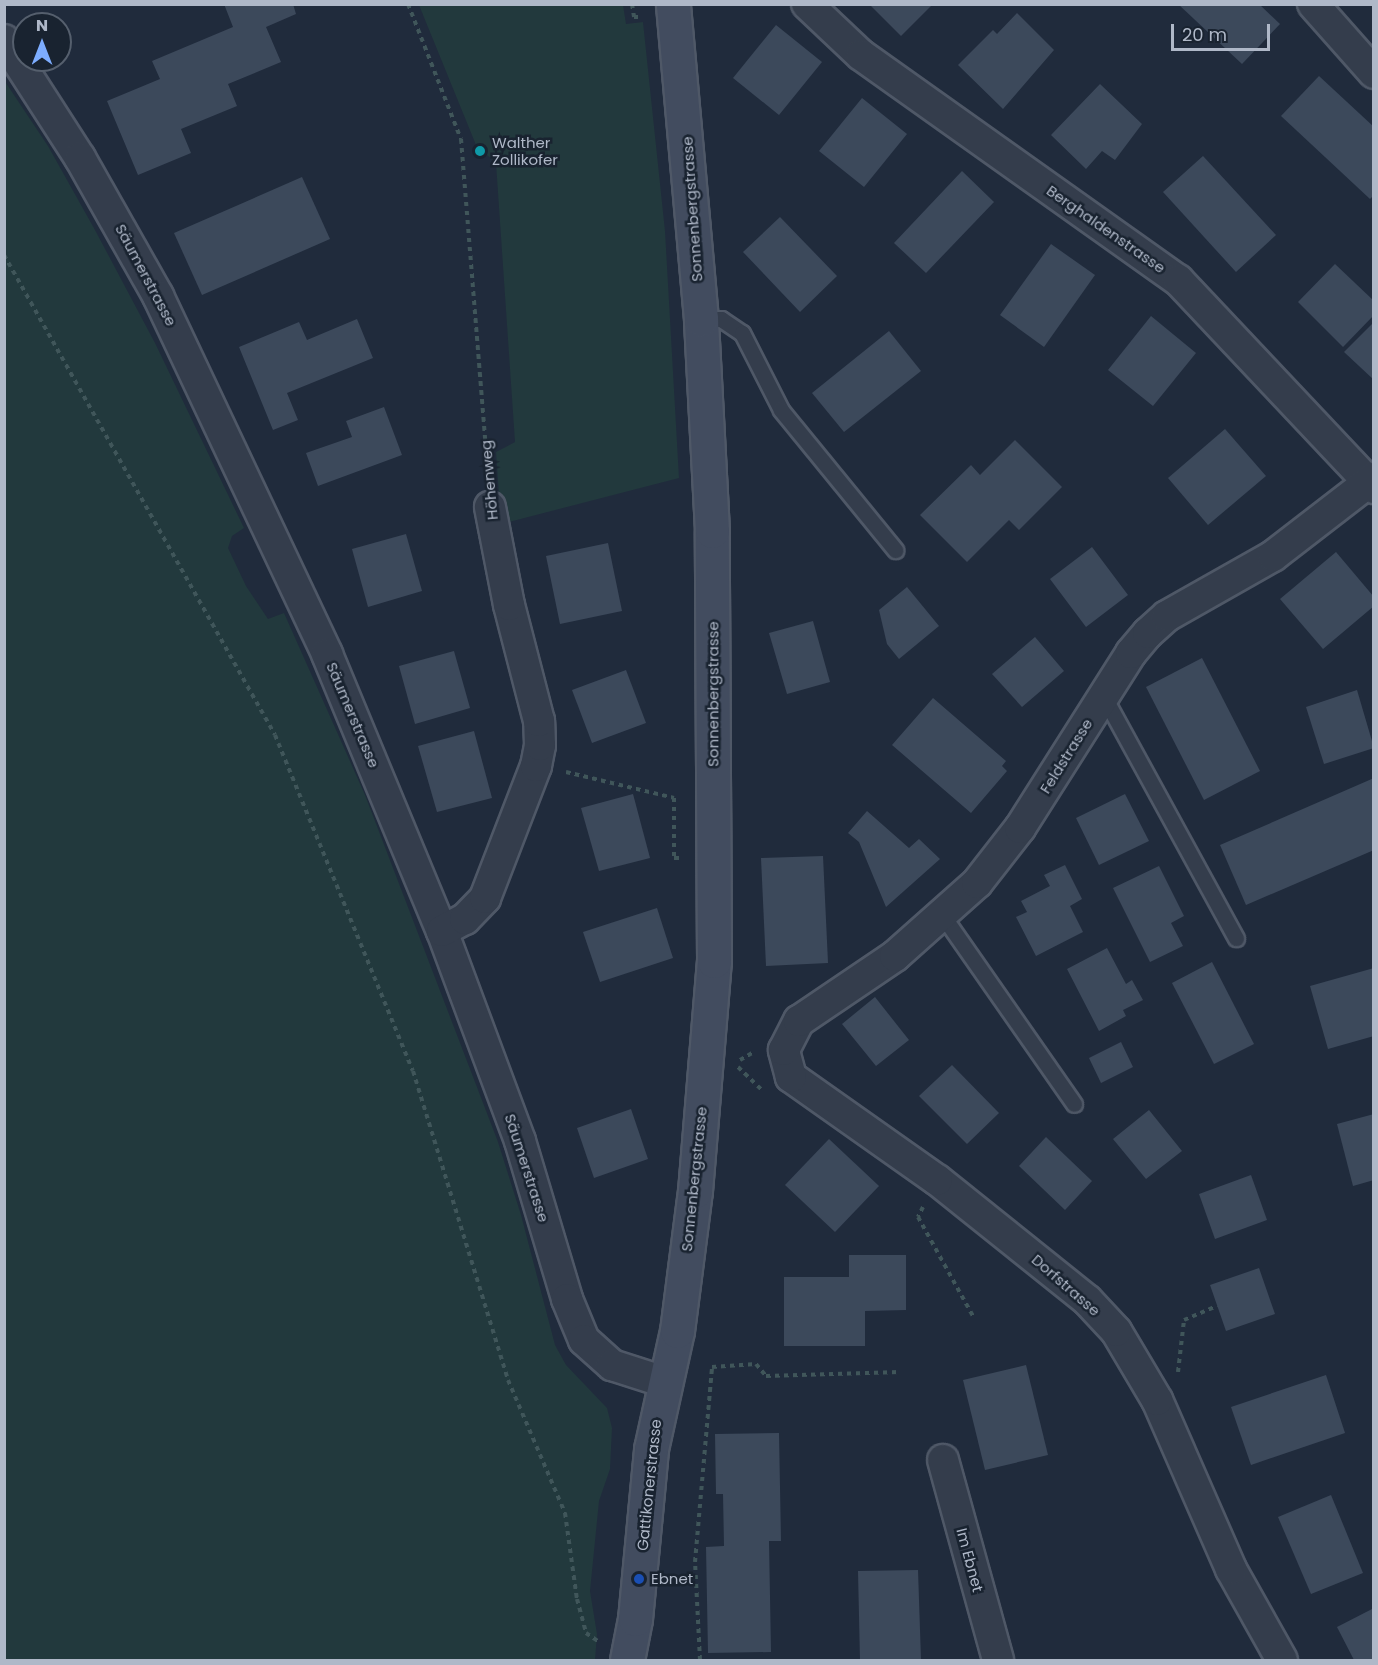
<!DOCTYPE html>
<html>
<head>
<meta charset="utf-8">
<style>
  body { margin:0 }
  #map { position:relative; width:1378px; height:1665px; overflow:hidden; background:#202b3c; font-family:Poppins,sans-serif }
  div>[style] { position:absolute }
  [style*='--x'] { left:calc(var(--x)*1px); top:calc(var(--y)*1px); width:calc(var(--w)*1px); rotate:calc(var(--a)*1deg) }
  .green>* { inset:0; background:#22393d }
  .building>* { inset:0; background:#3c495b }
  .path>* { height:4px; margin-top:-2px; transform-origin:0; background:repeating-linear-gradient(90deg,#40565a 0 4.5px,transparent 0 9px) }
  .roads { filter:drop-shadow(2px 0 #4f5867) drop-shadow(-2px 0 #4f5867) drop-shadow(0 2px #4f5867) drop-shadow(0 -2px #4f5867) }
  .lane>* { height:15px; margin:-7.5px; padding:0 7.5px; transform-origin:7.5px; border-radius:7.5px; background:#343d4c }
  .street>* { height:30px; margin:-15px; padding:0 15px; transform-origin:15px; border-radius:15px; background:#343d4c }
  .secondary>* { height:33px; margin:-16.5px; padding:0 16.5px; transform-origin:16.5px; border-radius:16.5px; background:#424c5f }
  .dots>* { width:16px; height:16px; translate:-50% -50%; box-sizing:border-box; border:3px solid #192330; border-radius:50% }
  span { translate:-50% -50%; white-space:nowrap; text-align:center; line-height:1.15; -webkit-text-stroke:5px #192330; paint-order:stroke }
  .poi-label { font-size:15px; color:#afb8c8 }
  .left { translate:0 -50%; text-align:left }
  .street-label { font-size:15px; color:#afb8c8 }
  .frame { position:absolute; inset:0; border:6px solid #afb8c8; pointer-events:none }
  .north { position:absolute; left:12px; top:12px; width:60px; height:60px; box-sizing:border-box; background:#192330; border:2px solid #555f6d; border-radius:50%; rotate:0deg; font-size:16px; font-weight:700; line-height:24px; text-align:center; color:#afb8c8 }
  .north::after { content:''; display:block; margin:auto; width:21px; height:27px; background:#7dadff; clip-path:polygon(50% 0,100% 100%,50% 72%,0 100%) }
  .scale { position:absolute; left:1171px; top:24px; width:99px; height:27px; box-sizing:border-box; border:3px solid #afb8c8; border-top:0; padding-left:8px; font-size:18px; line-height:21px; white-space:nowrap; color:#afb8c8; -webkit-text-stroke:4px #192330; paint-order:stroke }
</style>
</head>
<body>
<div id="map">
  <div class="green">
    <i style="clip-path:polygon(419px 5px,623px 5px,626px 24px,643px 22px,665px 231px,679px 478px,501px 524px,496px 452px,515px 442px,496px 163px,476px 145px)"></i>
    <i style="clip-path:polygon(4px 80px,48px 146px,95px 230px,155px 343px,244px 528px,232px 536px,228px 548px,246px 586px,268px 619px,284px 613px,365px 795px,498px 1142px,521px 1215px,555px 1345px,566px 1365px,607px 1408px,612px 1428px,610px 1469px,599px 1501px,590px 1591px,597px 1634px,595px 1660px,5px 1660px)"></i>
  </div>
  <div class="building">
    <i style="clip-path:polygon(224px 4px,293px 4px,296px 14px,266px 27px,281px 62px,228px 84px,237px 106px,181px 129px,191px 153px,138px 175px,107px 101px,160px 79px,152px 61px,233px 27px)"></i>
    <i style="clip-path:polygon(869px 4px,933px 4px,901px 36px)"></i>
    <i style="clip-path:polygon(1178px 4px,1259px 4px,1280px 24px,1242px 64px)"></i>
    <i style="clip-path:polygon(1017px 13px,1054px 50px,1003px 109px,958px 65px,993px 30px,997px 34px)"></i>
    <i style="clip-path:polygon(776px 25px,822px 62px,779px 115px,733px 78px)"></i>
    <i style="clip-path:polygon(1319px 76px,1374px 127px,1374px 195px,1370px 199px,1281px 116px)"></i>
    <i style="clip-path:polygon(1100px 84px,1142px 124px,1115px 160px,1102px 151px,1086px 169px,1051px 135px)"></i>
    <i style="clip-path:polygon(862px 98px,907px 134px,864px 187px,819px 151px)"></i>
    <i style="clip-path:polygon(1203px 156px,1276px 235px,1236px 272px,1163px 192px)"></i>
    <i style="clip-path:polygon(962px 171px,994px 202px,926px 273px,894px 243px)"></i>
    <i style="clip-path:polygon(302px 177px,330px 239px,202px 295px,174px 233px)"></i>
    <i style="clip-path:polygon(780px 217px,837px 276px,800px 312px,743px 252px)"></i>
    <i style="clip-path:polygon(1051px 244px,1095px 275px,1044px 347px,1000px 315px)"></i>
    <i style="clip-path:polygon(1335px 264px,1374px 301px,1374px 315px,1343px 347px,1298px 302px)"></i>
    <i style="clip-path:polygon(1151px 316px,1196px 353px,1153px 406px,1108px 370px)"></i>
    <i style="clip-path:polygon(357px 319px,373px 358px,287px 393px,298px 420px,273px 430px,239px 347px,299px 322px,307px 340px)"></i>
    <i style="clip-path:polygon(1374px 322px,1374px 380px,1344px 352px)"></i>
    <i style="clip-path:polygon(889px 331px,921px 371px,844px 432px,812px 393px)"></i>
    <i style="clip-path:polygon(384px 407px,402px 455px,318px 486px,306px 453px,352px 437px,346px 421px)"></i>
    <i style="clip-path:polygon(1225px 429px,1266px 476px,1208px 525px,1168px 478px)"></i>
    <i style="clip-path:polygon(1015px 440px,1062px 487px,1019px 530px,1009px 520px,967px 562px,920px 515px,971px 465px,980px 475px)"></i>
    <i style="clip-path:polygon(406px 534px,422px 591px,368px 607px,352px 549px)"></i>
    <i style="clip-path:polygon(608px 543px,622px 611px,560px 624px,546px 556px)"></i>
    <i style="clip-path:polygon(1092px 547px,1128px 595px,1086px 627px,1050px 579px)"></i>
    <i style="clip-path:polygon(1336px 552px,1374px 597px,1374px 606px,1323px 649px,1280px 599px)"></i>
    <i style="clip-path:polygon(907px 587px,939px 626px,899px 659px,887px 644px,879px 610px)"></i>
    <i style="clip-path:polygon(813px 621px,830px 682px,787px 694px,769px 633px)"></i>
    <i style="clip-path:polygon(1035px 637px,1064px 671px,1022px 707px,992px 674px)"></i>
    <i style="clip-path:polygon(454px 651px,470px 708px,415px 724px,399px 666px)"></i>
    <i style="clip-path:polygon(1202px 658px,1260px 771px,1204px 800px,1146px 687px)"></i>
    <i style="clip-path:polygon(626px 670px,646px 723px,592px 743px,572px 690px)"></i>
    <i style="clip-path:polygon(1357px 690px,1374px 748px,1324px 764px,1306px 707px)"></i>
    <i style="clip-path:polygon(933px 698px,1006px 761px,1002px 766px,1007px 771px,971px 813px,892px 745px)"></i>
    <i style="clip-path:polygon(474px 731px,492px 798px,437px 812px,418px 746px)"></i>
    <i style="clip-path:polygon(1374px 778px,1374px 850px,1246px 905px,1220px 845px)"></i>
    <i style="clip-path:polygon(633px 794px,650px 858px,599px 871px,581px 808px)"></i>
    <i style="clip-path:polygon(1125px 794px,1149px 841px,1099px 865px,1076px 818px)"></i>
    <i style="clip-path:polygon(867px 811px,909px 848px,919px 839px,940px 859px,886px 907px,859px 842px,848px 833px)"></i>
    <i style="clip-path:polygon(823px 856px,828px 963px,766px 966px,761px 858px)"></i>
    <i style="clip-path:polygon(1065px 865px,1082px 899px,1070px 906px,1083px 932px,1036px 956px,1016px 917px,1027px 912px,1021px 901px,1050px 886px,1044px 875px)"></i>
    <i style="clip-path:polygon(1159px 866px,1184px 916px,1171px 923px,1183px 946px,1150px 962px,1113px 888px)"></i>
    <i style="clip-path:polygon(657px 908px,673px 958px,600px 982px,583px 932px)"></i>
    <i style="clip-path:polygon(1107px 948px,1126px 984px,1132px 980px,1143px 1000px,1123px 1010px,1126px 1016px,1099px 1031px,1067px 969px)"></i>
    <i style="clip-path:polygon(1212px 962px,1254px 1044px,1214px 1064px,1172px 983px)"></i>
    <i style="clip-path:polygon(1374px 968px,1374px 1036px,1328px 1049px,1310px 986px)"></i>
    <i style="clip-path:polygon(875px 997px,909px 1040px,876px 1066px,842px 1024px)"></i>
    <i style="clip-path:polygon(1121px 1042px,1133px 1067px,1101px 1083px,1089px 1058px)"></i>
    <i style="clip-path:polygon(952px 1065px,999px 1113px,967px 1144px,919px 1096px)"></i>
    <i style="clip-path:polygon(631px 1109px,648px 1159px,594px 1178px,577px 1128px)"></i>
    <i style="clip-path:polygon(1149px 1110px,1182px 1151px,1146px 1179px,1113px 1139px)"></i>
    <i style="clip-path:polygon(1374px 1114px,1374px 1180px,1353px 1186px,1337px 1124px)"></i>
    <i style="clip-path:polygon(1046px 1137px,1092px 1181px,1065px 1210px,1019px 1166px)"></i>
    <i style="clip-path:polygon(829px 1139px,879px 1186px,835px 1232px,785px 1185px)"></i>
    <i style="clip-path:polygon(1251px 1175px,1267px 1220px,1215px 1239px,1199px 1194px)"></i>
    <i style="clip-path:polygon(849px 1255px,906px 1255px,906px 1310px,865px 1311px,865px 1346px,784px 1346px,784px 1277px,849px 1277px)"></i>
    <i style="clip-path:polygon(1259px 1268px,1275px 1314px,1226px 1331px,1210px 1285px)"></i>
    <i style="clip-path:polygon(1026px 1365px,1048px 1455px,985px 1470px,963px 1380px)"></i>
    <i style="clip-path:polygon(1326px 1375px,1345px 1433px,1251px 1465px,1231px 1407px)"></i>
    <i style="clip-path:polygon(779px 1433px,781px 1541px,769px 1541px,771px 1652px,708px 1653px,706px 1547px,724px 1546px,723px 1494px,716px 1494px,715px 1434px)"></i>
    <i style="clip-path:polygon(1331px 1495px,1363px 1573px,1311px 1594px,1278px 1517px)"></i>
    <i style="clip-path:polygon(918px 1570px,921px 1660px,860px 1660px,858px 1571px)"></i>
    <i style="clip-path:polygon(1374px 1608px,1374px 1660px,1354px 1660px,1337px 1627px)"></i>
  </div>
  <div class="path">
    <i style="--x:408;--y:4;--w:145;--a:68.6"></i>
    <i style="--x:461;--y:139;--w:338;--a:85.4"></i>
    <i style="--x:632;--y:4;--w:13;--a:81"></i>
    <i style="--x:634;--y:17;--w:8;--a:0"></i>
    <i style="--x:4;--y:255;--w:551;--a:60.55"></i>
    <i style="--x:275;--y:735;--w:363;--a:67.7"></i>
    <i style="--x:413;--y:1071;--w:323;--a:72.9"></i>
    <i style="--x:508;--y:1380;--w:145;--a:66.8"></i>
    <i style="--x:565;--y:1513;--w:87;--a:82.1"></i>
    <i style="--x:577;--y:1599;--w:35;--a:75"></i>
    <i style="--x:586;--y:1633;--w:14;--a:34"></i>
    <i style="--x:566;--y:772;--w:111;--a:13.5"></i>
    <i style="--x:674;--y:798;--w:60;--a:90"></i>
    <i style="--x:674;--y:858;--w:7;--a:0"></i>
    <i style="--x:740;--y:1060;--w:16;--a:-30"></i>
    <i style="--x:738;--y:1067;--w:33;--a:44"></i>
    <i style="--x:923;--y:1207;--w:11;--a:117"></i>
    <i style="--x:918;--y:1217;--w:115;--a:61"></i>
    <i style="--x:1178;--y:1372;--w:52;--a:-83.4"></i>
    <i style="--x:1184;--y:1320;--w:36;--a:-23"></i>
    <i style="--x:700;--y:1660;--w:98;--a:-92.9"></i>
    <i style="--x:695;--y:1562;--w:196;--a:-85"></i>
    <i style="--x:712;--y:1367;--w:44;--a:-3.9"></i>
    <i style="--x:756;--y:1364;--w:16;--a:50"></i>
    <i style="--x:766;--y:1376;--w:134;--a:-1.7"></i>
  </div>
  <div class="roads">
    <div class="lane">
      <i style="--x:701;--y:319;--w:20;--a:0"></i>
      <i style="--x:721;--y:319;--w:25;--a:34"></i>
      <i style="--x:742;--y:333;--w:86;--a:63.1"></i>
      <i style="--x:781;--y:410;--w:181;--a:50.8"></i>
      <i style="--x:1104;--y:697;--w:275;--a:61.3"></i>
      <i style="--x:943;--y:916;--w:229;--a:55.1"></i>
    </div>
    <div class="street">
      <i style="--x:807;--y:4;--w:74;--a:43.4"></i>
      <i style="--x:861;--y:55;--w:389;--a:35.4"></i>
      <i style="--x:1178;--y:280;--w:286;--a:46.7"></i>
      <i style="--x:1313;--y:4;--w:92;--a:48.5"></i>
      <i style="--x:4;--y:40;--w:140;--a:57.2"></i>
      <i style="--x:80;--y:158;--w:159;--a:60.5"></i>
      <i style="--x:158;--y:296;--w:396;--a:64.7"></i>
      <i style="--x:327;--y:654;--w:300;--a:67.5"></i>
      <i style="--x:442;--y:931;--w:224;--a:69.6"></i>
      <i style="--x:520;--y:1141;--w:165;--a:73.4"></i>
      <i style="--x:567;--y:1299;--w:44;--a:67.5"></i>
      <i style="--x:584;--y:1340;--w:38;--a:42"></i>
      <i style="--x:612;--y:1365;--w:56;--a:17.8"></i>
      <i style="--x:442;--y:931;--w:26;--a:-28"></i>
      <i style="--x:465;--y:919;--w:29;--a:-46"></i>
      <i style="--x:485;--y:898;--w:142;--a:-68.9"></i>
      <i style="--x:536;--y:766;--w:21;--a:-79"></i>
      <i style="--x:540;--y:745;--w:24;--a:-92"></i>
      <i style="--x:539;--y:721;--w:120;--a:-104.5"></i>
      <i style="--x:509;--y:605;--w:100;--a:-101"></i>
      <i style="--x:943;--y:1460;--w:207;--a:74.6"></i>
      <i style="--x:1282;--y:1660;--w:104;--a:-119.3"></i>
      <i style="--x:1231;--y:1569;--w:184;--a:-113.6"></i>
      <i style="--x:1157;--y:1400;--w:80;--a:-120.7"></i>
      <i style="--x:1116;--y:1331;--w:42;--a:-133.1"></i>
      <i style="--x:1087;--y:1300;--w:192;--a:-141.3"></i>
      <i style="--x:937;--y:1180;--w:179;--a:-144.8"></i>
      <i style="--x:791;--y:1077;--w:28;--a:-105"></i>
      <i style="--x:784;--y:1050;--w:33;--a:-63"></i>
      <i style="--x:799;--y:1021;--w:116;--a:-34.1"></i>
      <i style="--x:895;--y:956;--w:110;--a:-41.7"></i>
      <i style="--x:977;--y:883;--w:70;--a:-52"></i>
      <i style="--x:1020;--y:828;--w:207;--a:-57.6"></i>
      <i style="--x:1131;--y:653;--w:26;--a:-50"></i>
      <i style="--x:1148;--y:633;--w:25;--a:-42"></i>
      <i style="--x:1167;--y:616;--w:122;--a:-29.5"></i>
      <i style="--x:1273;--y:556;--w:128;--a:-37.7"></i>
    </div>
    <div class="secondary">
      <i style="--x:627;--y:1660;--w:42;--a:-79"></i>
      <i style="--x:635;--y:1619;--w:171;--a:-84.6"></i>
      <i style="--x:651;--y:1449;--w:121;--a:-77.6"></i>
      <i style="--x:677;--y:1331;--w:141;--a:-82.7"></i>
      <i style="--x:695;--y:1191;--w:231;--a:-85.3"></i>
      <i style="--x:714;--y:961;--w:430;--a:-90.3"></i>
      <i style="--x:712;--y:531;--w:212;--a:-93"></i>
      <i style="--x:701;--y:319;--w:316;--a:-95.1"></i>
    </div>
  </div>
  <div class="dots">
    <i style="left:480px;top:151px;background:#0f9aa8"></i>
    <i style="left:639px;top:1579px;background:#1a4fb4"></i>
  </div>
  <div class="poi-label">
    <span class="left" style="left:492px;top:151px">Walther<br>Zollikofer</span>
    <span class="left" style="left:651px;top:1579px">Ebnet</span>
  </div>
  <div class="street-label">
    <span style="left:692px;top:209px;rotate:-94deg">Sonnenbergstrasse</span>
    <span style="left:1106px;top:229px;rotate:35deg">Berghaldenstrasse</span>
    <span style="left:146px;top:275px;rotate:62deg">Säumerstrasse</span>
    <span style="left:489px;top:480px;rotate:-95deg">Höhenweg</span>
    <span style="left:713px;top:694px;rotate:-90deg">Sonnenbergstrasse</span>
    <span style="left:353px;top:715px;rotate:67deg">Säumerstrasse</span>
    <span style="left:1066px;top:756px;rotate:-58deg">Feldstrasse</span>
    <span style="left:527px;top:1168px;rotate:72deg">Säumerstrasse</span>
    <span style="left:694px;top:1179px;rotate:-84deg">Sonnenbergstrasse</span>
    <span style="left:1066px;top:1285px;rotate:41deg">Dorfstrasse</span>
    <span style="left:649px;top:1485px;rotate:-84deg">Gattikonerstrasse</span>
    <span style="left:970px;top:1560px;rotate:75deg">Im Ebnet</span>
  </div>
  <div class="frame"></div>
  <div class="north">N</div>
  <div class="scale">20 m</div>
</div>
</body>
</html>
